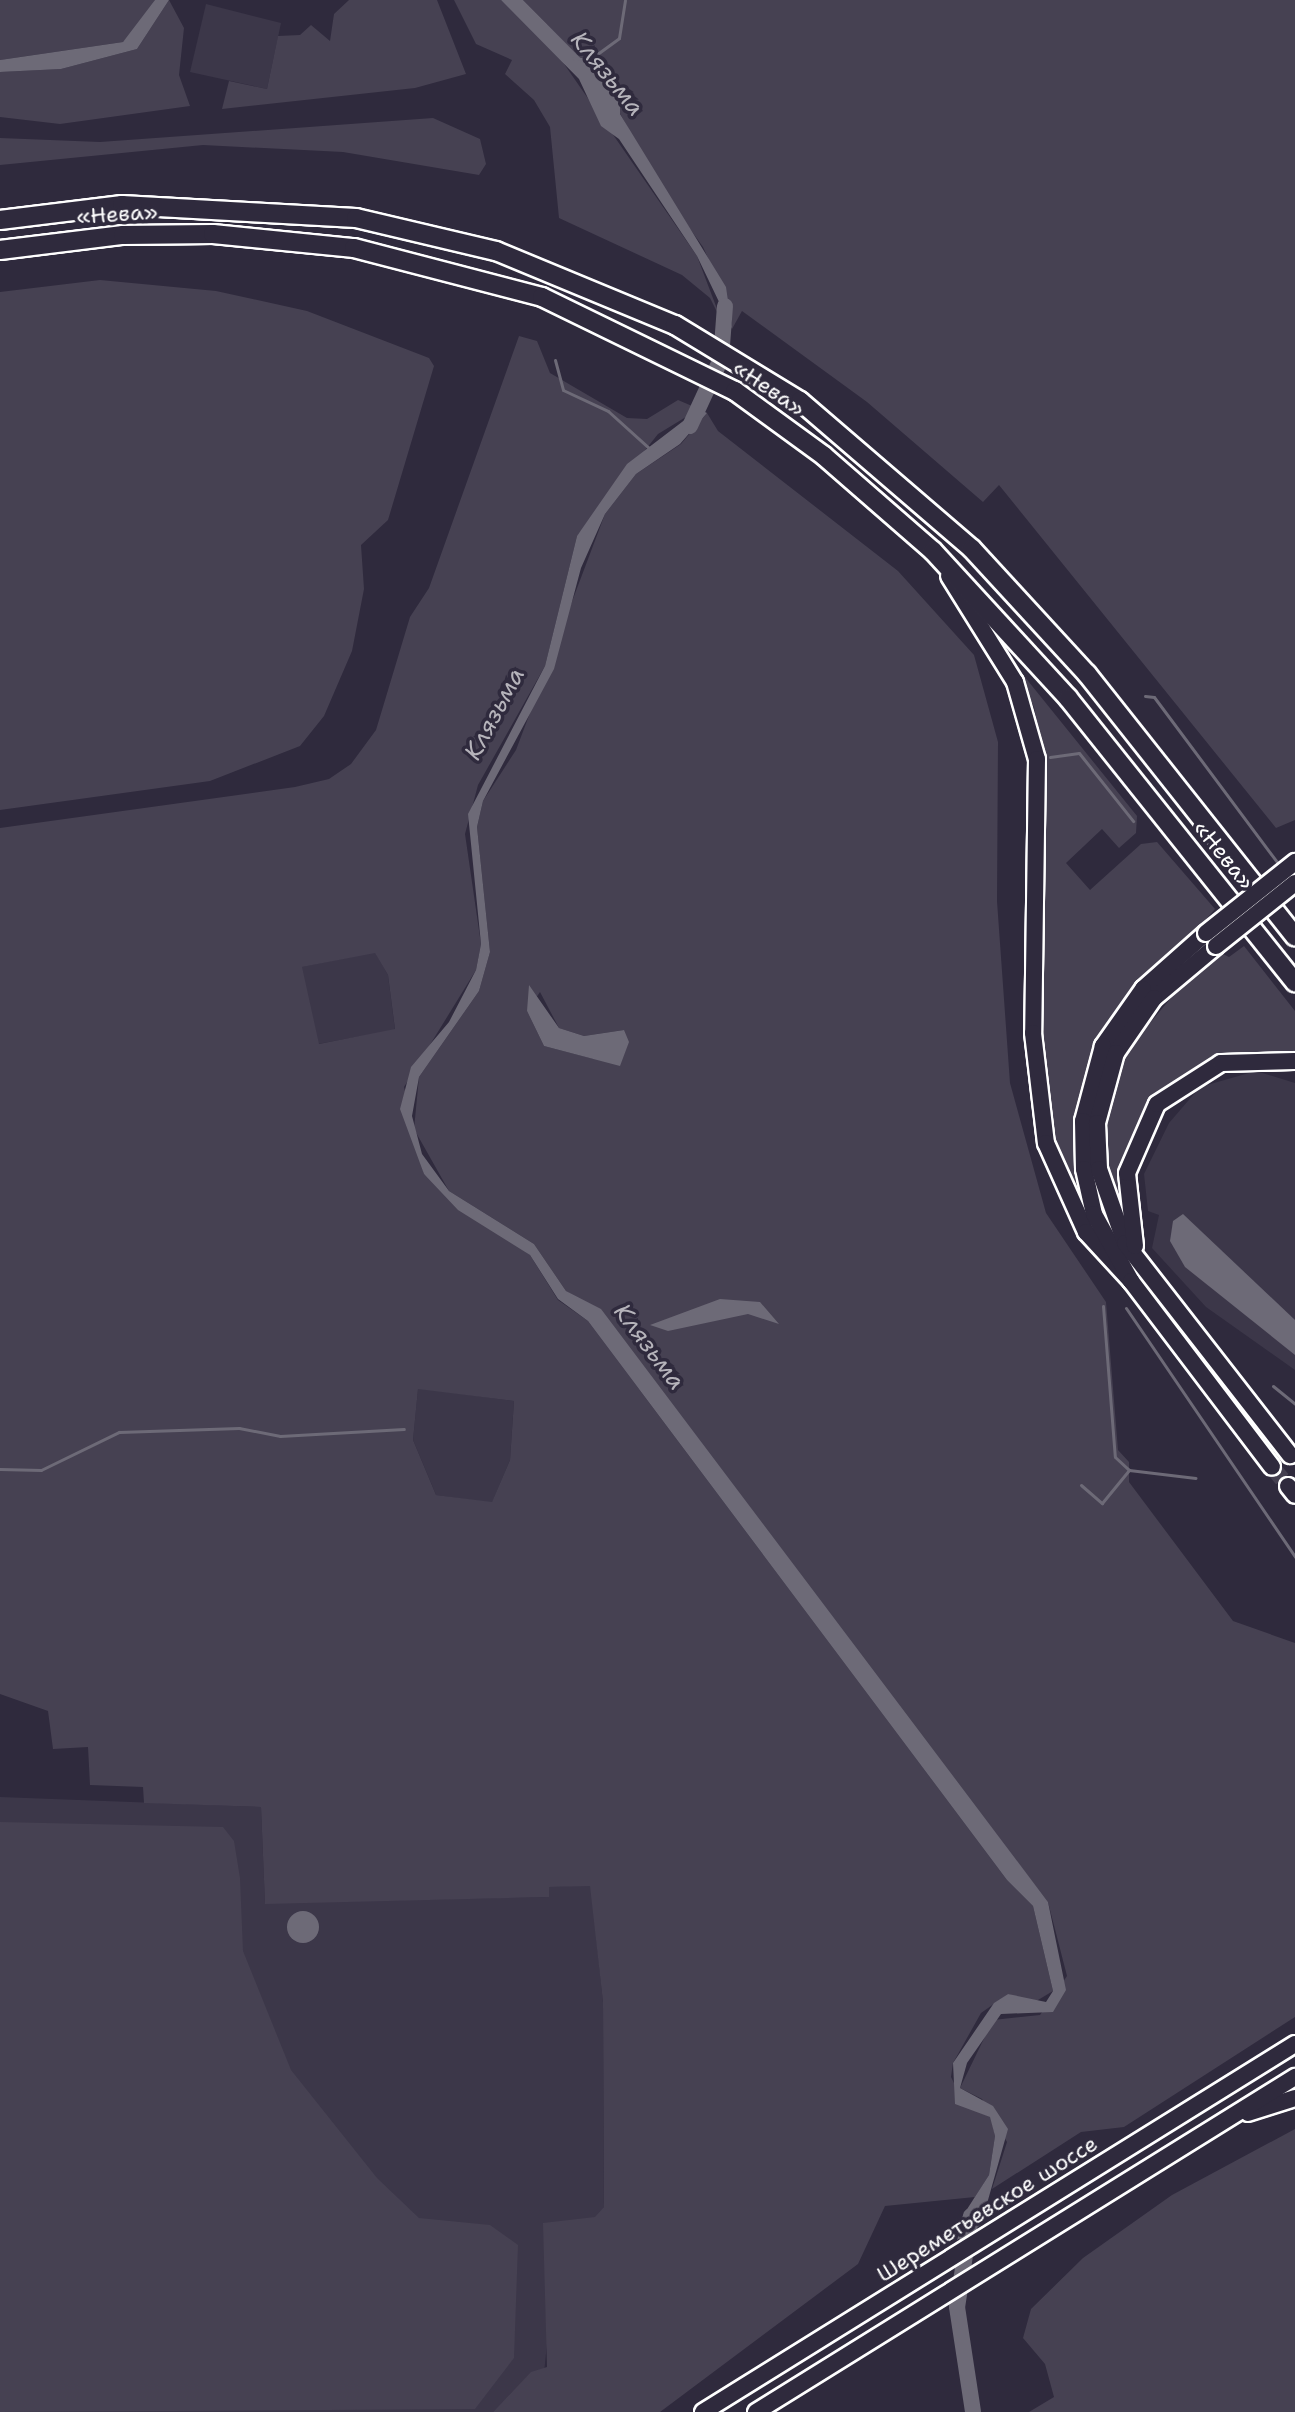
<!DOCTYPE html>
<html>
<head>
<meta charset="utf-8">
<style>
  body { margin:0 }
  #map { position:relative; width:1295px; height:2412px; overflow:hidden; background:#2f2a3d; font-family:"Shantell Sans",sans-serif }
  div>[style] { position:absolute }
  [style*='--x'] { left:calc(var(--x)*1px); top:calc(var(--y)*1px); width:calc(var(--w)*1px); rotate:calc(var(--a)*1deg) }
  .built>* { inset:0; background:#3c3749 }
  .green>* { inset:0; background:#464152 }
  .water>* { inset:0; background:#6d6a77 }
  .round { border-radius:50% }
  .stream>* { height:3px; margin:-1.5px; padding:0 1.5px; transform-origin:1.5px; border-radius:1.5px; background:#6d6a77 }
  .river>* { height:16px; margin:-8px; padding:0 8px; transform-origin:8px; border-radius:8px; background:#6d6a77 }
  .primary-tunnel>* { height:16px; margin-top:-8px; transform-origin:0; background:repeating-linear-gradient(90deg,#443f50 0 16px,transparent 0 24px) }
  .roads { filter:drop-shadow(2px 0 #fff) drop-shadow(-2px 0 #fff) drop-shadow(0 2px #fff) drop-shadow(0 -2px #fff) }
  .primary>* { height:16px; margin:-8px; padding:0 8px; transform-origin:8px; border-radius:8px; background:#2f2a3d }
  .motorway>* { height:18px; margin:-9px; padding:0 9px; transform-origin:9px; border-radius:9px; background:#2f2a3d }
  .bridges { filter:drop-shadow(2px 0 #fff) drop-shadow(-2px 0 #fff) drop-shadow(0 2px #fff) drop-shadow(0 -2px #fff) }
  .primary-bridge>* { height:16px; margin:-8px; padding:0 8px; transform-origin:8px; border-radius:8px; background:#2f2a3d }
  span { translate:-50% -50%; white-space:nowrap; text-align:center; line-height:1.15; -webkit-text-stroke:7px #2f2a3d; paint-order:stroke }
  .street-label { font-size:22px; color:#fff }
  .water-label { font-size:24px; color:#b6b4bb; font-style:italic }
</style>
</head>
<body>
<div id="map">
  <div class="built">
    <i style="clip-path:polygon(206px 4px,281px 23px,267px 89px,190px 72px)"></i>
    <i style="clip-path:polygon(375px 952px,388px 975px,395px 1030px,318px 1044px,301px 967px)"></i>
    <i style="clip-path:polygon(1256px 1071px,1295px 1083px,1295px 1370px,1206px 1307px,1152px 1248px,1159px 1215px,1148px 1211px,1144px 1174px,1169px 1123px,1200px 1087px)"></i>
    <i style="clip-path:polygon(418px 1388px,514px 1401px,510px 1460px,492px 1503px,436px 1495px,413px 1440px)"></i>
    <i style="clip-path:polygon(0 1797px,261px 1807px,265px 1903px,548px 1897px,548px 1887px,591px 1885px,603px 2002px,604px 2207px,548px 2334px,544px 2373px,531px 2373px,493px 2412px,0 2412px)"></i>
  </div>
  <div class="green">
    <i style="clip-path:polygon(0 0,155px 0,149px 17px,123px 42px,0 60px)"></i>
    <i style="clip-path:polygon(169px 0,184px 28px,179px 75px,190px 106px,60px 124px,0 117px,0 72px,61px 69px,137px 49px)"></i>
    <i style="clip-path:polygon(349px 0,437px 0,466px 74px,415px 88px,222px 109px,229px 81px,267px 89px,278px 36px,300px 35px,311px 25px,330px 41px,334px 14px)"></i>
    <i style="clip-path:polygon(454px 0,501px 0,551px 45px,697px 256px,722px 322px,710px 298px,682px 275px,559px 218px,550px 127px,534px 100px,505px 74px,512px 60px,476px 44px)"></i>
    <i style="clip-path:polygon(523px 0,1295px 0,1295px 820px,1276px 828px,999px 485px,983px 502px,867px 402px,742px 311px,732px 329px,732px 311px,703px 247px,660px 187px,616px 106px,619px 98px)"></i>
    <i style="clip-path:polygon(433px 118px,480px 139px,486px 164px,479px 175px,343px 152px,203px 145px,0 165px,0 138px,100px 142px)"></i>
    <i style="clip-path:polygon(100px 280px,216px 291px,307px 311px,429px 358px,434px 366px,388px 520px,361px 545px,364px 589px,352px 651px,324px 716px,300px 746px,210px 781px,0 810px,0 292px)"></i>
    <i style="clip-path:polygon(evenodd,519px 336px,537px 341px,550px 373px,627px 418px,647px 419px,678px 400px,699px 409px,658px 434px,577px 536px,545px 666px,478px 785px,465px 834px,481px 944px,476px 970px,404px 1087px,424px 1174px,530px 1255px,558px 1300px,588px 1321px,1007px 1880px,1033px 1906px,1053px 1991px,1033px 2003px,1008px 1994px,981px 2013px,953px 2063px,951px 2077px,966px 2107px,991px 2117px,995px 2136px,989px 2175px,975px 2197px,885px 2206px,858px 2264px,660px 2412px,493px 2412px,531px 2372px,547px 2367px,543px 2223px,595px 2217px,604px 2207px,603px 2002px,590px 1886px,549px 1887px,549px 1897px,265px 1904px,261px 1807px,144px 1803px,143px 1787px,90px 1785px,88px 1747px,53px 1749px,48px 1711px,0 1694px,0 828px,295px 787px,329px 779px,351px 764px,376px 730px,410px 617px,429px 588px,519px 336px,375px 953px,388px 975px,395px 1029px,319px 1044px,302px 967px,375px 953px,519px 336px,418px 1389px,514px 1401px,510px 1460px,492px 1502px,436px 1495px,413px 1440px,418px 1389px)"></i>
    <i style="clip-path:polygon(evenodd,707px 413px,718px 431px,898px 571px,974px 655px,998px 742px,997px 901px,1010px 1083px,1046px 1213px,1106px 1302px,1118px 1450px,1129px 1462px,1129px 1482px,1233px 1621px,1295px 1643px,1295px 2017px,1124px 2127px,1081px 2132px,992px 2189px,1007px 2142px,982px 2099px,960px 2088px,993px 2020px,1040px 2015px,1067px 1976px,1048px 1902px,588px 1306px,566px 1291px,534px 1244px,449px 1191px,414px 1129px,419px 1077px,479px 991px,490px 952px,477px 827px,483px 801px,516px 750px,605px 514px,636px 474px,681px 444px,707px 413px,540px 992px,559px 1028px,584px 1036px,624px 1030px,594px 1059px,544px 1046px,527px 1011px,540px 992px)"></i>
    <i style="clip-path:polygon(1012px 661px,1137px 816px,1136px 833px,1119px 848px,1102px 829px,1066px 863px,1090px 890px,1141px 844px,1157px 842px,1215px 909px,1098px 1044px,1077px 1120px,1084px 1215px,1053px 1141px,1040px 1033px,1047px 772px,1034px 707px)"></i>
    <i style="clip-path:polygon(1244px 946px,1295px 1011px,1295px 1055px,1219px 1057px,1165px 1088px,1128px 1147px,1122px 1216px,1105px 1168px,1104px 1123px,1124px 1054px,1186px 980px,1221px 953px,1229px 957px)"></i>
    <i style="clip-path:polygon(0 1822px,223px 1827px,234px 1841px,240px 1878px,243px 1951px,291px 2070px,377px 2178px,419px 2218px,490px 2225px,518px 2245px,514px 2358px,475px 2409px,0 2412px)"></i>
    <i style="clip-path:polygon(1295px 2129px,1295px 2412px,1029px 2412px,1054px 2397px,1045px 2364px,1023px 2338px,1031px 2309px,1083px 2258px,1172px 2195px)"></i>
  </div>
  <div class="water">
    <i style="clip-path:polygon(155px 0,169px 0,137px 49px,61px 69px,0 72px,0 60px,123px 42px)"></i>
    <i style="clip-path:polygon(501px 0,523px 0,620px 98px,620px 114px,726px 287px,732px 329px,697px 256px,619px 139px,601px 126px,579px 79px)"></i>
    <i style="clip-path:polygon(699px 409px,707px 413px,680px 444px,636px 474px,605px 514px,581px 568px,554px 669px,483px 801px,477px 827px,490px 952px,479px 991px,419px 1077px,412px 1116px,422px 1154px,449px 1191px,534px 1244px,566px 1291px,601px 1309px,1048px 1902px,1066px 1990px,1053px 2012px,1001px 2014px,967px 2063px,960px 2088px,993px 2106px,1008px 2129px,981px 2225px,957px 2240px,962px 2217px,989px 2175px,995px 2136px,990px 2117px,955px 2104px,953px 2063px,994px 2003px,1008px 1994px,1046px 2002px,1053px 1991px,1033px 1906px,1007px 1880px,588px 1321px,558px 1299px,530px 1255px,458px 1210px,424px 1174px,400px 1109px,411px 1067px,449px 1022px,476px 970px,481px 944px,468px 814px,545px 666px,577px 536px,627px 464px)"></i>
    <i style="clip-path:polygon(529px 985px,559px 1028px,584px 1036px,624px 1030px,629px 1042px,620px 1066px,544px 1046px,527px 1011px)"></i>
    <i style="clip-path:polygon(1183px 1214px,1295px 1320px,1295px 1355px,1185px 1267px,1170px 1241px,1173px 1221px)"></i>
    <i style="clip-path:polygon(720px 1299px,760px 1302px,779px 1324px,748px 1314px,668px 1331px,650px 1325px)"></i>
    <i class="round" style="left:287px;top:1911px;width:32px;height:32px"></i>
  </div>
  <div class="stream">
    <i style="--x:573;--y:58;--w:16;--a:7"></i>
    <i style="--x:589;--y:60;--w:37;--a:-36"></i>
    <i style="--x:619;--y:38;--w:38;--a:-81"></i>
    <i style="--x:555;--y:360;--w:31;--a:75"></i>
    <i style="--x:563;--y:390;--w:50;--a:25"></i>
    <i style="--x:608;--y:411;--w:55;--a:42.1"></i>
    <i style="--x:1145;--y:696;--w:9;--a:6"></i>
    <i style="--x:1154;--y:697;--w:211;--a:53.3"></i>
    <i style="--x:1050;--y:757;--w:29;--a:-8"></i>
    <i style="--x:1079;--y:753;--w:87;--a:51.5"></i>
    <i style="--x:1103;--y:1306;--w:151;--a:85.5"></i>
    <i style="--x:1115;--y:1457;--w:19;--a:43"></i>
    <i style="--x:1129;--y:1470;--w:67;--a:6.8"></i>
    <i style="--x:1126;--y:1308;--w:301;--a:55.8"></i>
    <i style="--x:1273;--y:1386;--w:28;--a:39"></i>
    <i style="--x:0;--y:1469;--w:41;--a:1.4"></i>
    <i style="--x:41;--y:1470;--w:87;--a:-26"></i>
    <i style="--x:119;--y:1432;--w:120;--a:-1.9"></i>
    <i style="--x:239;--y:1428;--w:42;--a:11"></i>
    <i style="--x:280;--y:1436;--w:124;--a:-3.2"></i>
    <i style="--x:1081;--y:1485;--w:28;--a:41"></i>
    <i style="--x:1102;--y:1503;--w:43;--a:-50.7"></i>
  </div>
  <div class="river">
    <i style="--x:690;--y:426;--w:74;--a:-65.2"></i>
    <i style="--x:721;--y:359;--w:53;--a:-85.7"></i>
    <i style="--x:971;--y:2216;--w:92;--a:98.7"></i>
    <i style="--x:957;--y:2307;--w:106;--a:81.3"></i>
  </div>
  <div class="primary-tunnel">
    <i style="--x:1272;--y:1467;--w:25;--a:50"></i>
  </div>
  <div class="roads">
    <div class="primary">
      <i style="--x:949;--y:576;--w:125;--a:58.1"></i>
      <i style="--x:1015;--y:682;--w:80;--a:74.1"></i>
      <i style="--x:1037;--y:759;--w:274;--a:90.8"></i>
      <i style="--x:1033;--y:1033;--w:111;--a:83.3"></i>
      <i style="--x:1046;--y:1143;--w:98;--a:65.8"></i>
      <i style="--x:1086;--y:1232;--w:67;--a:47.4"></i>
      <i style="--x:1206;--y:933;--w:84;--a:138.4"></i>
      <i style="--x:1143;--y:989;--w:70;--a:125.1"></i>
      <i style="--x:1103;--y:1046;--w:78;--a:104.9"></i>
      <i style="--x:1083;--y:1121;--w:48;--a:88.8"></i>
      <i style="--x:1084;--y:1169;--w:46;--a:77.5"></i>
      <i style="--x:1094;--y:1214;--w:77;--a:61.1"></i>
      <i style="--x:1131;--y:1281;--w:233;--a:52.8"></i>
      <i style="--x:1216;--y:946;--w:81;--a:140"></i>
      <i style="--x:1154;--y:998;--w:67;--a:124.6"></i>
      <i style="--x:1116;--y:1053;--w:73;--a:105.2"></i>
      <i style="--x:1097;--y:1123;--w:46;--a:87.5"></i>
      <i style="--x:1099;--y:1169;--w:78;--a:70.6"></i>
      <i style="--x:1125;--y:1243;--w:269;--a:52.1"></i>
      <i style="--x:1135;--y:1246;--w:73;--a:-96.3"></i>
      <i style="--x:1127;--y:1173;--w:75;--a:-66.5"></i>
      <i style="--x:1157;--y:1104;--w:76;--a:-32.6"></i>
      <i style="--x:1221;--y:1063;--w:74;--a:-1.5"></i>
      <i style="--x:1288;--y:1486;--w:11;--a:52"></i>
      <i style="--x:1248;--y:2113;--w:49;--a:-17.7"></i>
      <i style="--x:703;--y:2412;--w:697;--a:-31.87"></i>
      <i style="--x:756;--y:2412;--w:635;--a:-31.86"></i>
    </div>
    <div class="motorway">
      <i style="--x:0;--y:220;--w:123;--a:-7"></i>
      <i style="--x:122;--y:205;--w:234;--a:3.2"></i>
      <i style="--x:356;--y:218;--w:144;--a:13.3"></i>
      <i style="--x:496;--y:251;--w:194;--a:22.5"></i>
      <i style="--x:675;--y:325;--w:146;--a:31.3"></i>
      <i style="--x:800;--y:401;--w:227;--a:40.7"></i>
      <i style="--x:972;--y:549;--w:170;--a:47.4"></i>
      <i style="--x:1087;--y:674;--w:335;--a:51.6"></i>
      <i style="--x:0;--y:250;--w:124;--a:-7"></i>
      <i style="--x:123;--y:235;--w:90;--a:-0.6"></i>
      <i style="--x:213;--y:234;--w:142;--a:5.7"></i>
      <i style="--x:354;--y:248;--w:194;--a:14.6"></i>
      <i style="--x:542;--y:297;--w:215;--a:26"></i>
      <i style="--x:735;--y:391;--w:110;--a:36.1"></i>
      <i style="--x:824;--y:456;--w:145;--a:41.1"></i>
      <i style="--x:933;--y:551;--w:200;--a:47.4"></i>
      <i style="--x:1068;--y:698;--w:364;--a:51.4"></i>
    </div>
  </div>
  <div class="bridges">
    <div class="primary-bridge">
      <i style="--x:1206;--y:933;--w:114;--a:-38.6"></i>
      <i style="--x:1216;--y:946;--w:101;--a:-38.6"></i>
    </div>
  </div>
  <div class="street-label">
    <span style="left:117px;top:214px;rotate:-4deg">«Нева»</span>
    <span style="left:769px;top:388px;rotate:34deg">«Нева»</span>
    <span style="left:1224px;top:855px;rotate:51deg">«Нева»</span>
    <span style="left:987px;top:2209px;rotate:-32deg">Шереметьевское шоссе</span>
  </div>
  <div class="water-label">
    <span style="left:607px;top:74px;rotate:51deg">Клязьма</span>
    <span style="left:495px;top:714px;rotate:-62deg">Клязьма</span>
    <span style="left:649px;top:1347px;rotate:53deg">Клязьма</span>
  </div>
</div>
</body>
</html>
